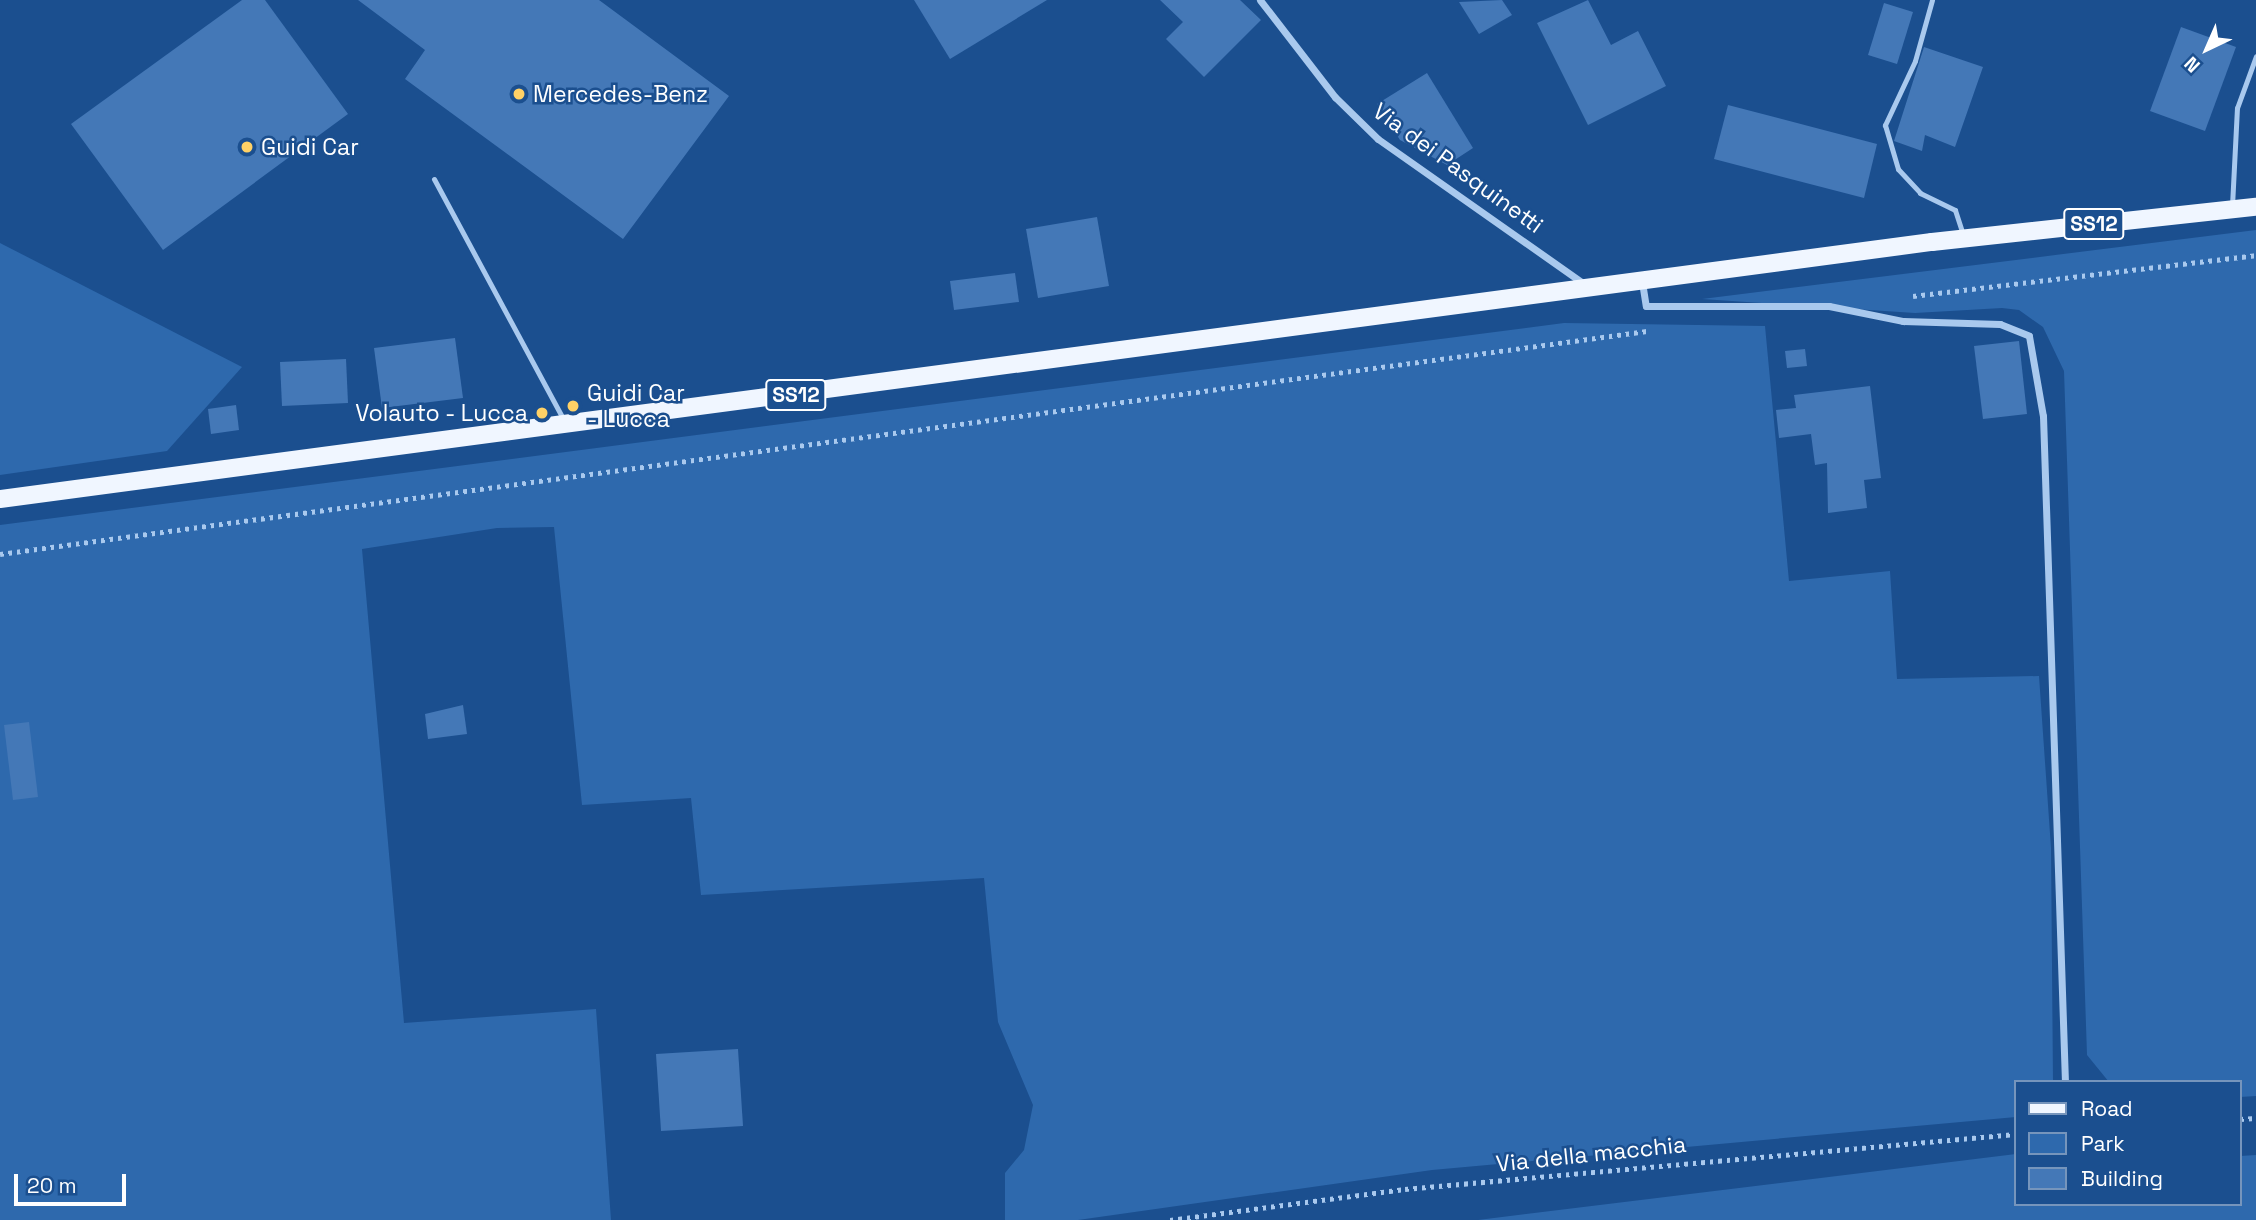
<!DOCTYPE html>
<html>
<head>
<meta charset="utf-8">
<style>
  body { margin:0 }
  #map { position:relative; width:2256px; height:1220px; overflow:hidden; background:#1b4f8f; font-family:"Space Grotesk",sans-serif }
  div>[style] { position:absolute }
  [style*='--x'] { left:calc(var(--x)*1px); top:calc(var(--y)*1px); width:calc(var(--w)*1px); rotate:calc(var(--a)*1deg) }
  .green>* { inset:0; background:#2e69ad }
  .building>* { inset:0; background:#4478b7 }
  .path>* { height:4.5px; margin-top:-2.25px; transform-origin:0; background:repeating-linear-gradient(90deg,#a9c9ee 0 3.5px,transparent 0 8.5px) }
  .service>* { height:5px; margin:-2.5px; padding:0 2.5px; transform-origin:2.5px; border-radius:2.5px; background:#a9c9ee }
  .minor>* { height:7px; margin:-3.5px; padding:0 3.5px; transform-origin:3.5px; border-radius:3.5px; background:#a9c9ee }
  .primary>* { height:18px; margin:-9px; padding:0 9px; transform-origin:9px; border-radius:9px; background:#f0f6ff }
  .dots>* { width:19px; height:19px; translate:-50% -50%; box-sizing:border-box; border:4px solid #1b4f8f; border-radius:50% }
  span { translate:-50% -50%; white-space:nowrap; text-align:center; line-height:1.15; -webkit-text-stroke:5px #1b4f8f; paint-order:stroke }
  .shield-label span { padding:2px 5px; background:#1b4f8f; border:2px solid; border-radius:5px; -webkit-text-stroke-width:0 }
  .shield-label { font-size:21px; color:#fff; font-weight:700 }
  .poi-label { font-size:23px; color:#fff }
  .left { translate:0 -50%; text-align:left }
  .right { translate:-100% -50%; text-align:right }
  .street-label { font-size:23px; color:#fff }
  .legend { position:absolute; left:2014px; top:1080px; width:228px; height:126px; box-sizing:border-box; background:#1b4f8f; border:2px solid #7695bc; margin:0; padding:9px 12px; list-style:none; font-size:21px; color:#fff }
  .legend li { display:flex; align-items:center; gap:14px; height:35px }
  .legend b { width:35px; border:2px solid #7695bc }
  .north { position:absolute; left:2172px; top:14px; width:70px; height:70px; -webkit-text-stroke:5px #1b4f8f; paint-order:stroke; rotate:224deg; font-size:19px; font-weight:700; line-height:28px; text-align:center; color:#fff }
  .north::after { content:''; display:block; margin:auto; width:24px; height:32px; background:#fff; clip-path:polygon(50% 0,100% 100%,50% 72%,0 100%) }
  .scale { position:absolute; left:14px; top:1174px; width:112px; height:32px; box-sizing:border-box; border:4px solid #fff; border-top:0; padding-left:9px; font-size:21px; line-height:24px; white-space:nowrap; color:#fff; -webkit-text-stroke:5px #1b4f8f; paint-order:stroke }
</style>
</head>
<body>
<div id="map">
  <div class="green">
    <i style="clip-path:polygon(2256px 230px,2256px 1096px,2240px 1097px,2240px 1082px,2109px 1082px,2087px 1055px,2064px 371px,2043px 327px,2019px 310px,2002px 308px,1915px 313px,1702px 299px)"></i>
    <i style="clip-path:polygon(0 243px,242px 367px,167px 451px,0 475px)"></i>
    <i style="clip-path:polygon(1564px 323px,1765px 326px,1789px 581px,1890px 571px,1897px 679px,2039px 676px,2051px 848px,2053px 1082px,2016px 1082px,2016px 1117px,1432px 1170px,1078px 1220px,1005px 1220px,1005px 1173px,1024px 1150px,1033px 1105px,998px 1022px,984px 878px,701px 895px,691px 798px,582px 805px,554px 527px,497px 528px,362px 549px,404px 1023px,596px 1009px,611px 1220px,0 1220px,0 525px)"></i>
    <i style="clip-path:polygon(2016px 1154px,2016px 1204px,2240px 1204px,2240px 1156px,2256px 1155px,2256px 1220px,1478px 1220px)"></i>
  </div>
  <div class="building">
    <i style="clip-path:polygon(242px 0,265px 0,348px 114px,163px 250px,71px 124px)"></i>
    <i style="clip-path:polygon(358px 0,599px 0,729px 96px,623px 239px,405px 79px,425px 50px)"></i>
    <i style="clip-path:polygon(914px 0,1047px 0,950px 59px)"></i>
    <i style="clip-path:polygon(1160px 0,1240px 0,1261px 20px,1204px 77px,1166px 39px,1183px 22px)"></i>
    <i style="clip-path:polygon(1502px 0,1512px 15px,1479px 34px,1459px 2px)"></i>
    <i style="clip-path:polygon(1588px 0,1611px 45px,1638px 31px,1666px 86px,1588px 125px,1537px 23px)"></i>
    <i style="clip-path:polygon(1884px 3px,1913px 12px,1897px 64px,1868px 55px)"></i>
    <i style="clip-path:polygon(2181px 27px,2236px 47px,2205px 131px,2150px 111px)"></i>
    <i style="clip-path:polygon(1924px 47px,1983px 67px,1955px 147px,1925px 135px,1922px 151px,1894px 141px)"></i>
    <i style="clip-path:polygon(1427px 73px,1473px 148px,1447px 165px,1400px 140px,1377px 104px)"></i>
    <i style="clip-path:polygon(1728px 105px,1877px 144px,1864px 198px,1714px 159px)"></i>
    <i style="clip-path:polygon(1097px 217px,1109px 286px,1038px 298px,1026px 229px)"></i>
    <i style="clip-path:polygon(1015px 273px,1019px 302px,954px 310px,950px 281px)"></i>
    <i style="clip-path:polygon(455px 338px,463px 398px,382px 408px,374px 348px)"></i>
    <i style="clip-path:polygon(2019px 341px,2027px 414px,1983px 419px,1974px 346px)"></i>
    <i style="clip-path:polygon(1805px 349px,1807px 366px,1787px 368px,1785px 351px)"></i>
    <i style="clip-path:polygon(346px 359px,348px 403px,282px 406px,280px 362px)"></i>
    <i style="clip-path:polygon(1870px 386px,1881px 478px,1864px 480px,1867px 508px,1828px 513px,1827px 463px,1815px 465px,1811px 434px,1779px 438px,1776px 410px,1796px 408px,1794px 395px)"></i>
    <i style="clip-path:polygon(236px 405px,239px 430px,211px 434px,208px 409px)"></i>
    <i style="clip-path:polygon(463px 705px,467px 734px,428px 739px,425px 714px)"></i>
    <i style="clip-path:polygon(29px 722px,38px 797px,13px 800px,4px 725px)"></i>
    <i style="clip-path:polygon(738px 1049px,743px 1126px,661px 1131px,656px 1054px)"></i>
  </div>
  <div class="path">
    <i style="--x:1913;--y:296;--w:345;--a:-6.8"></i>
    <i style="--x:0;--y:554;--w:1662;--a:-7.71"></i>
    <i style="--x:2240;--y:1119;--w:16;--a:-4"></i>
    <i style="--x:1170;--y:1220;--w:237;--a:-7.5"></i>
    <i style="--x:1405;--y:1189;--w:613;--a:-5.14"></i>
  </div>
  <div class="service">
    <i style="--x:1932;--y:0;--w:63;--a:105.6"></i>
    <i style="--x:1915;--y:61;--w:71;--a:115.1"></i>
    <i style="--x:1885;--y:125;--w:46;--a:73.5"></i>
    <i style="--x:1898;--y:169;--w:33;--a:47"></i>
    <i style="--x:1920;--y:193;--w:39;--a:26"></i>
    <i style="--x:1955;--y:210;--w:26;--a:72"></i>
    <i style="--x:434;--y:179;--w:272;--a:61.7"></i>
    <i style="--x:2232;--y:206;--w:98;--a:-87.1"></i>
    <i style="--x:2237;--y:108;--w:55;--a:-69.9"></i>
  </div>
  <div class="minor">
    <i style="--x:1260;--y:0;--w:123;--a:52.3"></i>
    <i style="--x:1335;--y:97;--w:60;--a:44.3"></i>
    <i style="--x:1378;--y:139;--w:254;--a:35.1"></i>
    <i style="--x:1642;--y:282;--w:24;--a:81"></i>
    <i style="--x:1646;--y:306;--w:183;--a:0"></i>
    <i style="--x:1829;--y:306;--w:76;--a:11.5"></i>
    <i style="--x:1903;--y:321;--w:97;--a:1.8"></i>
    <i style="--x:2000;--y:324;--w:31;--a:22"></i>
    <i style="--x:2029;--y:336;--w:81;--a:80.1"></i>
    <i style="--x:2043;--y:416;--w:666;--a:88.11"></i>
  </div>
  <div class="primary">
    <i style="--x:0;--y:499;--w:1949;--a:-7.58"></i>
    <i style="--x:1932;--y:242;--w:326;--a:-6.2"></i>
  </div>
  <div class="dots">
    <i style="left:519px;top:94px;background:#ffd166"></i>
    <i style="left:247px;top:147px;background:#ffd166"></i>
    <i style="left:573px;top:406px;background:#ffd166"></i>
    <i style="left:542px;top:413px;background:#ffd166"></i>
  </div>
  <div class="shield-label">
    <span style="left:2094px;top:224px">SS12</span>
    <span style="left:796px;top:395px">SS12</span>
  </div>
  <div class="poi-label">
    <span class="left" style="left:533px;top:94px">Mercedes-Benz</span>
    <span class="left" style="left:261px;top:147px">Guidi Car</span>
    <span class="left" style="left:587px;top:406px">Guidi Car<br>- Lucca</span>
    <span class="right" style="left:528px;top:413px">Volauto - Lucca</span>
  </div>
  <div class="street-label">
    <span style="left:1458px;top:168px;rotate:36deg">Via dei Pasquinetti</span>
    <span style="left:1591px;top:1154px;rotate:-6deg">Via della macchia</span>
  </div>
  <ul class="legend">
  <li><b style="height:9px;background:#f0f6ff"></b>Road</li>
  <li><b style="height:19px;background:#2e69ad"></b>Park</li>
  <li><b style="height:19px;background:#4478b7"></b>Building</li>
  </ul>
  <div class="north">N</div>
  <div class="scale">20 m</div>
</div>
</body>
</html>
